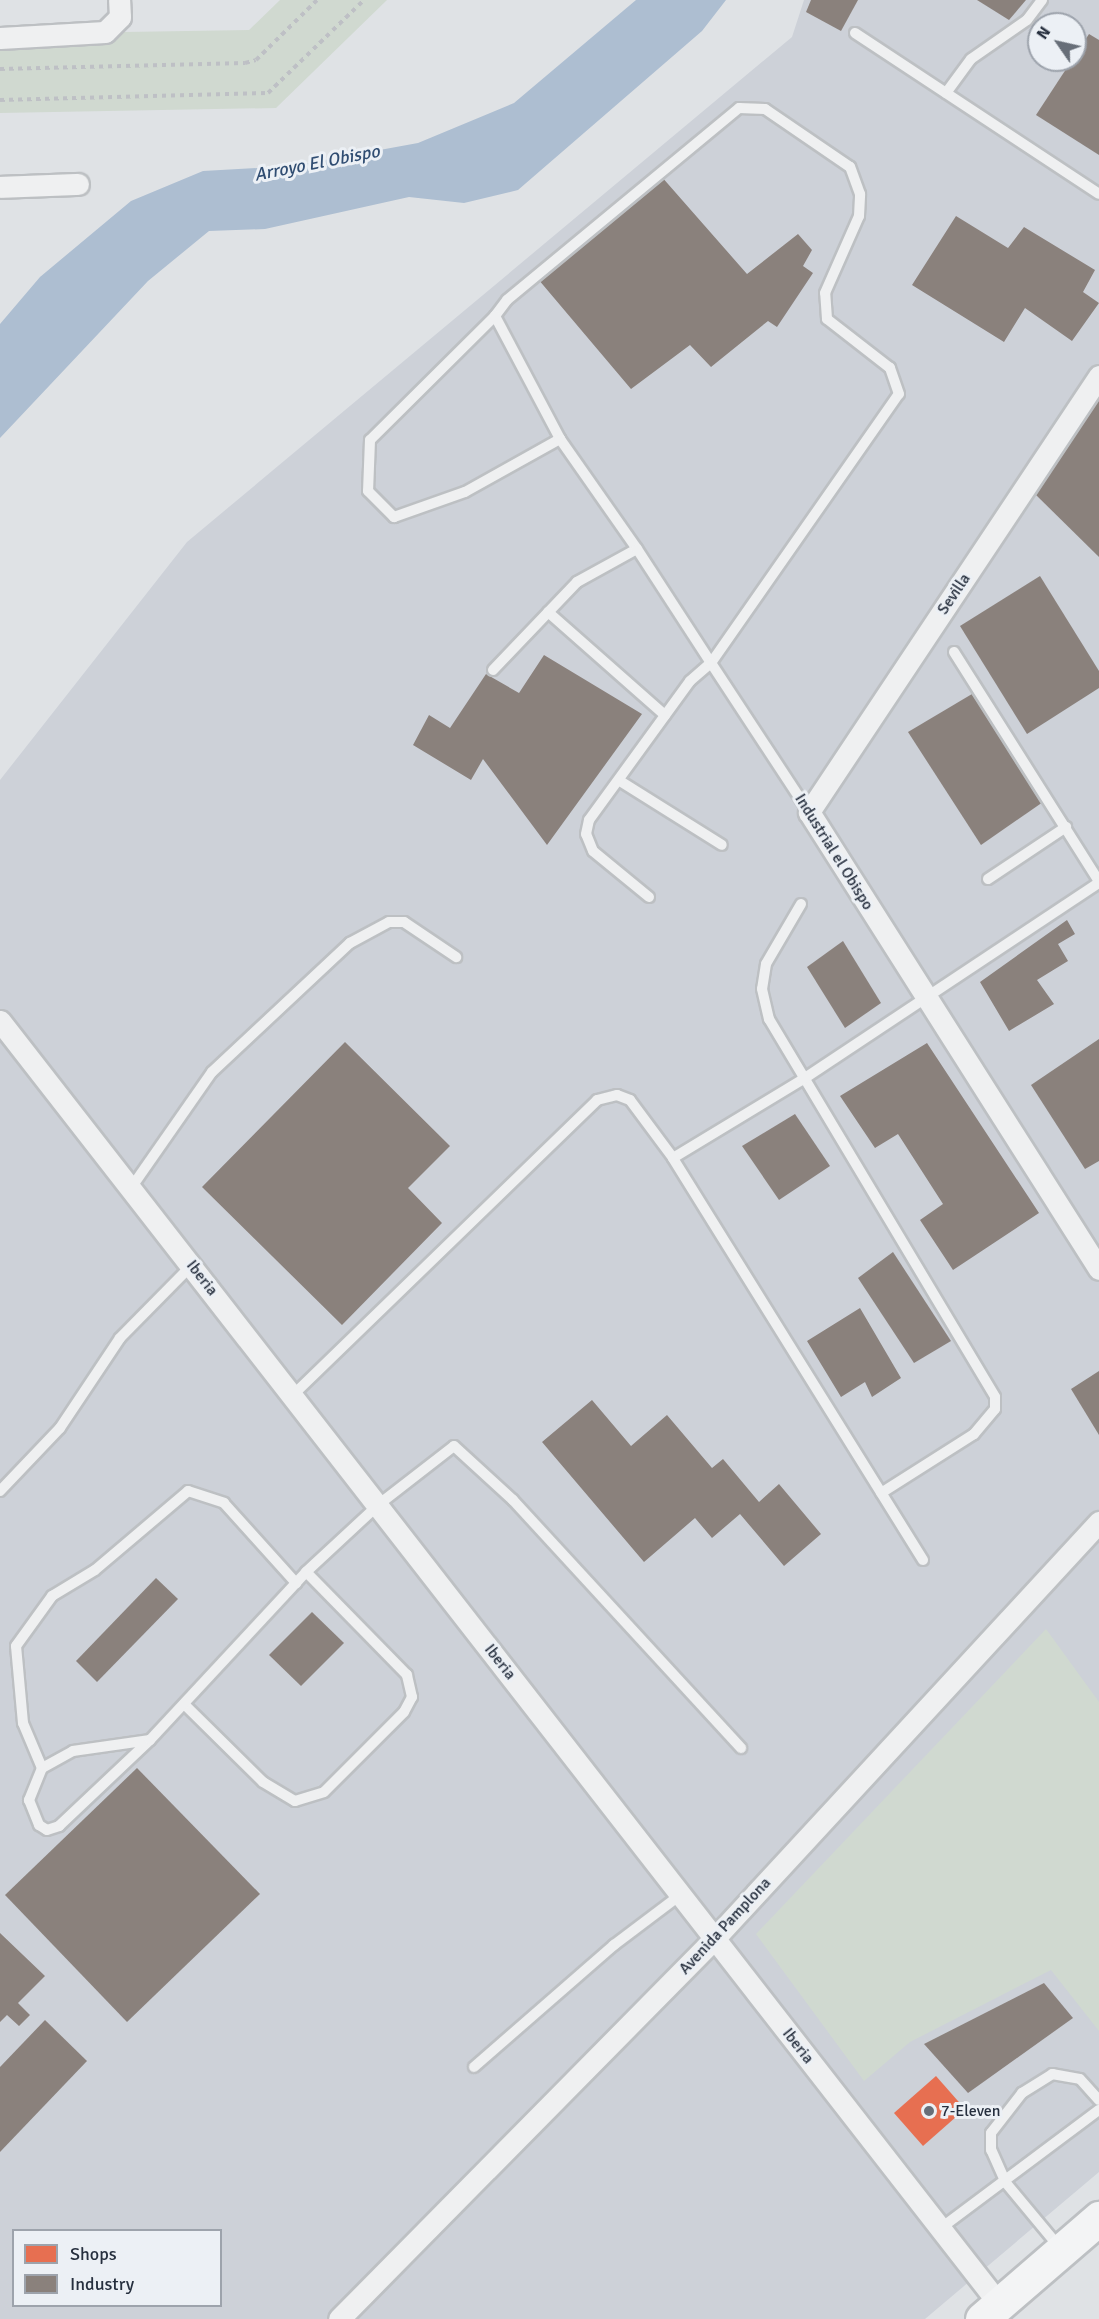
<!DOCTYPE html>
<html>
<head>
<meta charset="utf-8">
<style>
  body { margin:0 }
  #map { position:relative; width:1099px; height:2319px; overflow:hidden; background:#dfe2e5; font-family:Signika,sans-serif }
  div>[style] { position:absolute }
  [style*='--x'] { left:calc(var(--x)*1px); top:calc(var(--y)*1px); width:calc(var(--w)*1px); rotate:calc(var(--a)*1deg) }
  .built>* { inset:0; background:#cdd1d8 }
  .green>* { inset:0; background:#d0d9d0 }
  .water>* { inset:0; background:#adbed1 }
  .shops>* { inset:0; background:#e76f51 }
  .industry>* { inset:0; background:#8a817c }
  .path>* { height:4px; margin-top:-2px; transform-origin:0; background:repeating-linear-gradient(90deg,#bec0c5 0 4.5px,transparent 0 9px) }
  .roads { filter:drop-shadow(2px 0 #bdc0c3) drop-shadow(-2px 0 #bdc0c3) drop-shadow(0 2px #bdc0c3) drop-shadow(0 -2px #bdc0c3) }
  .service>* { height:10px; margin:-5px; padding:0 5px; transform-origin:5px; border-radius:5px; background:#eff0f1 }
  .minor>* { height:21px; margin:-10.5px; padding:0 10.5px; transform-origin:10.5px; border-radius:10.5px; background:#eff0f1 }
  .primary>* { height:33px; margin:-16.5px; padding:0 16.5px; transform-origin:16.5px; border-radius:16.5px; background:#f3f4f5 }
  .dots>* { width:16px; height:16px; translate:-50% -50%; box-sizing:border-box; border:3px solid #ecf0f5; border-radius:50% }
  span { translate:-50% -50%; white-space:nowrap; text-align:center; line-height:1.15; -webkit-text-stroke:6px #ecf0f5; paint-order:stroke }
  .street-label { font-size:16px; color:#262f3e }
  .poi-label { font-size:16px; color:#262f3e }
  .left { translate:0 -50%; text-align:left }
  .water-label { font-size:18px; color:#304d72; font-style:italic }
  .legend { position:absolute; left:12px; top:2229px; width:210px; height:78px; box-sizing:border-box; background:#ecf0f5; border:2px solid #9da3ac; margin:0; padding:8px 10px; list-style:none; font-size:18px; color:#262f3e }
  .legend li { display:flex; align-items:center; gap:12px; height:30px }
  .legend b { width:30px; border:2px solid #9da3ac }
  .north { position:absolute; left:1027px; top:12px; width:60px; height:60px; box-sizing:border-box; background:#ecf0f5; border:2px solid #9da3ac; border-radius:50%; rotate:304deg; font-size:16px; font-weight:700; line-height:24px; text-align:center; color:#262f3e }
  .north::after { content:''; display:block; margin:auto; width:21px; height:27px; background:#676e78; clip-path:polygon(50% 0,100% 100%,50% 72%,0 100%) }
</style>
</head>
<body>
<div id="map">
  <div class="built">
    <i style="clip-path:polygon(evenodd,804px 0,1099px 0,1099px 2172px,925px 2319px,0 2319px,0 780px,187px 542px,792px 37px,804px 0,1039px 24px,1075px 24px,1075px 60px,1039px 60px,1039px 24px,804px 0,14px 2230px,220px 2230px,220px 2306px,14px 2306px,14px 2230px)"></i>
  </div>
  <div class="green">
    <i style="clip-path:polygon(280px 0,387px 0,276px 108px,0 113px,0 34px,249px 30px)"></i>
    <i style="clip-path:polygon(1046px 1629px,1099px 1702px,1099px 2031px,1051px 1970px,910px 2042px,864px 2081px,756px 1934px)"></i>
  </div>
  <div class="water">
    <i style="clip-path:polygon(636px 0,726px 0,702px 31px,518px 190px,464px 203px,409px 197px,265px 229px,209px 231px,148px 281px,0 438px,0 324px,40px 277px,131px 201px,203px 171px,292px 166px,418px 143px,514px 103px)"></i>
  </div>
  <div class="shops">
    <i style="clip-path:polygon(936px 2076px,965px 2109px,923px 2146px,894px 2113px)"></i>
  </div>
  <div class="industry">
    <i style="clip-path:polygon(811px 0,858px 0,841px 31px,806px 12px)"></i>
    <i style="clip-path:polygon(977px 0,1026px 0,1009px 20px)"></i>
    <i style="clip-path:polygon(1089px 34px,1099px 40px,1099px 155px,1036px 115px)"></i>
    <i style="clip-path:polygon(661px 176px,747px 274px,798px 234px,812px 250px,803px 266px,813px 273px,777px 327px,768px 321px,711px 367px,690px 345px,631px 389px,538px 279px)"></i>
    <i style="clip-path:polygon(956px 216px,1008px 248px,1024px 227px,1095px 270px,1083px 292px,1099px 303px,1072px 341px,1025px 308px,1004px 342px,912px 285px)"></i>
    <i style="clip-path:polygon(1099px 397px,1099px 557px,1035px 494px)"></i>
    <i style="clip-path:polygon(1040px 576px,1099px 671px,1099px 688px,1027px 734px,960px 626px)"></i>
    <i style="clip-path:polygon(544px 655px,642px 714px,547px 845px,483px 759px,471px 780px,413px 745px,429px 715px,450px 728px,486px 674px,519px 693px)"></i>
    <i style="clip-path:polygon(972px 694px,1043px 802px,981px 845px,908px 732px)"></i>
    <i style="clip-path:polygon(1067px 920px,1075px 934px,1058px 944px,1068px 961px,1037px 980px,1054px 1004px,1009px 1031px,980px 982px)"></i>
    <i style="clip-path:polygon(843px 941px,881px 1003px,845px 1028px,807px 967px)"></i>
    <i style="clip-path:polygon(1099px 1039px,1099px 1161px,1085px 1169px,1031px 1085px)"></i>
    <i style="clip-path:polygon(345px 1042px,450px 1146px,408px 1188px,442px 1223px,342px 1325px,202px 1187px)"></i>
    <i style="clip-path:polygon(927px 1043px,1039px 1213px,953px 1270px,920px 1220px,943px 1204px,898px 1134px,875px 1148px,840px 1096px)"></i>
    <i style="clip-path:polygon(795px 1114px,830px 1166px,779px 1200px,742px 1146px)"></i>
    <i style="clip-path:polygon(893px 1252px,951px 1341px,914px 1363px,858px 1278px)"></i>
    <i style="clip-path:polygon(860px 1308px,901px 1378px,872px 1397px,865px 1382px,841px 1397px,807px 1341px)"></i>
    <i style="clip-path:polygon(1099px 1371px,1099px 1435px,1071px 1389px)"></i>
    <i style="clip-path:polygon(592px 1400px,631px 1446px,667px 1415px,712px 1468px,723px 1459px,759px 1502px,779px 1484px,821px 1534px,784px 1566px,740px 1514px,712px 1538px,695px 1518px,644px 1562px,542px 1442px)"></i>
    <i style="clip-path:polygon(156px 1578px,178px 1599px,97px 1682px,76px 1661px)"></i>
    <i style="clip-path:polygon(312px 1612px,344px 1643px,301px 1686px,269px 1655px)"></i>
    <i style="clip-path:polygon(137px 1768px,260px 1894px,127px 2022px,5px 1895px)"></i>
    <i style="clip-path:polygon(0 1933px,45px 1976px,18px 2003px,30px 2015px,19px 2026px,7px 2015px,0 2022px)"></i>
    <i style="clip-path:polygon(1044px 1983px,1073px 2018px,968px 2093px,924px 2044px)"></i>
    <i style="clip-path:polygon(45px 2020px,87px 2061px,0 2152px,0 2067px)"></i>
  </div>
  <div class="path">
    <i style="--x:0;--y:69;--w:245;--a:-1.4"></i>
    <i style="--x:245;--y:63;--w:11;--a:-15"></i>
    <i style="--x:256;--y:60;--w:86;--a:-44.5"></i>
    <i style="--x:0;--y:100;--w:268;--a:-1.5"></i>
    <i style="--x:268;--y:93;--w:134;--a:-44.1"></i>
  </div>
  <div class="roads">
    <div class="service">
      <i style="--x:855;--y:33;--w:292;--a:33.4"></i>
      <i style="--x:946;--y:93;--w:42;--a:-53.7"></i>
      <i style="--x:971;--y:59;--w:68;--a:-34.9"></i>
      <i style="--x:1027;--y:20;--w:25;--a:-53"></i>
      <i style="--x:495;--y:316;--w:176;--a:135.2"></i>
      <i style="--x:370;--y:440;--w:51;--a:92.2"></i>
      <i style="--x:368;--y:491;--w:37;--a:45"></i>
      <i style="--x:394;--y:517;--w:75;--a:-19.4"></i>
      <i style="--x:465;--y:492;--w:109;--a:-29.2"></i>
      <i style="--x:548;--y:612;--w:156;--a:41.4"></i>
      <i style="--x:954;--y:652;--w:271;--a:57.7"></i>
      <i style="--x:493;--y:670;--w:122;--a:-46.3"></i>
      <i style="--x:577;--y:582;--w:68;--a:-28.8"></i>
      <i style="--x:620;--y:781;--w:120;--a:32.1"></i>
      <i style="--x:988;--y:879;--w:94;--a:-33.7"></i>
      <i style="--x:649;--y:897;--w:72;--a:-140.6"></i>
      <i style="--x:593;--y:851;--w:18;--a:-112"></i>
      <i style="--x:586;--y:834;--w:14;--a:-78"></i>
      <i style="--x:589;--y:820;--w:172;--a:-54"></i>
      <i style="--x:690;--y:681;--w:28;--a:-41"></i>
      <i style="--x:711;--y:663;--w:328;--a:-55.1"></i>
      <i style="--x:899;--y:394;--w:28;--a:-109"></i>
      <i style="--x:890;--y:368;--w:80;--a:-142.1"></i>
      <i style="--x:827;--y:319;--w:26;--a:-94"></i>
      <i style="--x:825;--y:293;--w:84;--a:-66.2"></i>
      <i style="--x:859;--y:216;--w:22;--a:-87"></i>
      <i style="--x:860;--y:194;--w:29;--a:-110"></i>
      <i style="--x:850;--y:167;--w:103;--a:-145.7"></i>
      <i style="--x:765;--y:109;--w:26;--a:-178"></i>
      <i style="--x:739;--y:108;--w:301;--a:140.4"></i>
      <i style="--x:507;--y:300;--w:20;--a:127"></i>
      <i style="--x:495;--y:316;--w:139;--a:62.1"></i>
      <i style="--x:560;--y:439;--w:134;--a:55"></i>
      <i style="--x:637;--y:549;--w:136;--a:57"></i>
      <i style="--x:711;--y:663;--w:178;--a:56.7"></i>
      <i style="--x:801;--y:904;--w:69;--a:120.3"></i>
      <i style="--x:766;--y:964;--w:25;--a:99"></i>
      <i style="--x:762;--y:989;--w:31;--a:77"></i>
      <i style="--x:769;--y:1019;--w:440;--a:59.1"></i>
      <i style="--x:995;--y:1397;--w:12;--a:90"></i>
      <i style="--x:995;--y:1409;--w:33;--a:130"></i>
      <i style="--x:974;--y:1434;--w:110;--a:147.6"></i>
      <i style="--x:131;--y:1188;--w:141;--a:-55.1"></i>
      <i style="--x:212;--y:1072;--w:189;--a:-43.1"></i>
      <i style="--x:350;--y:943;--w:44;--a:-28.3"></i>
      <i style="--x:389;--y:922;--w:15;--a:0"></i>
      <i style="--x:404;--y:922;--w:63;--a:33.9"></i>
      <i style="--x:293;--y:1395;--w:424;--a:-44.1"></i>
      <i style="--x:597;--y:1100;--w:21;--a:-14"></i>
      <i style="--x:617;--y:1095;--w:14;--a:21"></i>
      <i style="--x:630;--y:1100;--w:72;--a:53.4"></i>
      <i style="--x:0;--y:1491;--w:87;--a:-46.4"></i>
      <i style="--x:60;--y:1428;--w:108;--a:-56.3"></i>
      <i style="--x:120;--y:1338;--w:103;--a:-45.4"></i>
      <i style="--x:923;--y:1560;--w:473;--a:-121.9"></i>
      <i style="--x:673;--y:1158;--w:151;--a:-31.2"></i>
      <i style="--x:802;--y:1080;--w:356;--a:-33.6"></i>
      <i style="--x:184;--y:1704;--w:111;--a:44.6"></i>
      <i style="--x:263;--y:1782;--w:37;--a:31"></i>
      <i style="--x:295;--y:1801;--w:30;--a:-17"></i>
      <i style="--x:324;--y:1792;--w:113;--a:-45"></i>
      <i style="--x:404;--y:1712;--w:17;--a:-62"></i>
      <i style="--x:412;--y:1697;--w:23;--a:-103"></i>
      <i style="--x:407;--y:1675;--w:144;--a:-134.4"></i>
      <i style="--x:150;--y:1740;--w:78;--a:171.9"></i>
      <i style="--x:73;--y:1751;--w:35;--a:151"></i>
      <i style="--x:42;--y:1768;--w:35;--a:112"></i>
      <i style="--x:29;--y:1800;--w:27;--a:68"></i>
      <i style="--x:39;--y:1825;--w:9;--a:32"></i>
      <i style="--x:47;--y:1830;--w:13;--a:-18"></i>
      <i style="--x:59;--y:1826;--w:125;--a:-43.4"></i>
      <i style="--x:150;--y:1740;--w:229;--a:-47.1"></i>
      <i style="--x:306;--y:1572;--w:98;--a:-42.9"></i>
      <i style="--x:378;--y:1505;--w:96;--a:-37.8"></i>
      <i style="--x:454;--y:1446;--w:80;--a:42.5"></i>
      <i style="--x:513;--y:1500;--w:337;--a:47.4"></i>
      <i style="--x:42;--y:1768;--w:49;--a:-112.9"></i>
      <i style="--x:23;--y:1723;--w:77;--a:-95.2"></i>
      <i style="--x:16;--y:1646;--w:62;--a:-54.2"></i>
      <i style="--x:52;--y:1596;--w:50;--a:-31.2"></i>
      <i style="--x:95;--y:1570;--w:122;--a:-40.3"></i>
      <i style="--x:188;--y:1491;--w:38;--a:18"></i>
      <i style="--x:224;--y:1503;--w:108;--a:48"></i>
      <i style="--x:474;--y:2067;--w:186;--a:-41.1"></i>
      <i style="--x:614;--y:1945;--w:83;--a:-37.1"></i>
      <i style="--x:941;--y:2228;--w:197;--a:-36.8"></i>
      <i style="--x:1060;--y:2248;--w:85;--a:-129.7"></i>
      <i style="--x:1006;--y:2183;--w:36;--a:-114"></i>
      <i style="--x:991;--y:2150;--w:17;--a:-90"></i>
      <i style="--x:991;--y:2133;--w:51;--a:-52.2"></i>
      <i style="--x:1022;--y:2093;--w:36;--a:-32"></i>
      <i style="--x:1052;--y:2074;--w:28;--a:10"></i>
      <i style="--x:1080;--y:2079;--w:28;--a:48"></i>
    </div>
    <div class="minor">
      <i style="--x:0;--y:38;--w:105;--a:-3.3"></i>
      <i style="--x:105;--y:32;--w:21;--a:-45"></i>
      <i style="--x:120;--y:17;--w:17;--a:-93"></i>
      <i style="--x:0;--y:187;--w:78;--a:-2.2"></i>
      <i style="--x:1099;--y:376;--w:524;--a:123.63"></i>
      <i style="--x:809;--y:812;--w:541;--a:57.6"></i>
      <i style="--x:0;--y:1021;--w:1626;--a:52.09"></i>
      <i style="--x:339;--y:2319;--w:534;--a:-45.38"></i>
      <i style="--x:714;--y:1939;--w:568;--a:-47.28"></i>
    </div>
    <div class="primary">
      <i style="--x:982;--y:2319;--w:155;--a:-40.8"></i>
    </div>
  </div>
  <div class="dots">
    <i style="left:929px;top:2111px;background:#676e78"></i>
  </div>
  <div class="street-label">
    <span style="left:954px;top:594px;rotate:-56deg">Sevilla</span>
    <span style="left:834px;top:852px;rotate:58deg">Industrial el Obispo</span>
    <span style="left:202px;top:1278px;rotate:52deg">Iberia</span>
    <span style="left:500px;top:1662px;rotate:52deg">Iberia</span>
    <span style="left:725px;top:1926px;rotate:-47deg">Avenida Pamplona</span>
    <span style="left:798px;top:2046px;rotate:52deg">Iberia</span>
  </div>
  <div class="poi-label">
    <span class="left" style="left:941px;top:2111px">7-Eleven</span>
  </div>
  <div class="water-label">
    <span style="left:317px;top:163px;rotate:-11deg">Arroyo El Obispo</span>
  </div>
  <ul class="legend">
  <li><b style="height:16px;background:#e76f51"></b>Shops</li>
  <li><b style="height:16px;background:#8a817c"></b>Industry</li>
  </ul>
  <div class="north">N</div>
</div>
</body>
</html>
